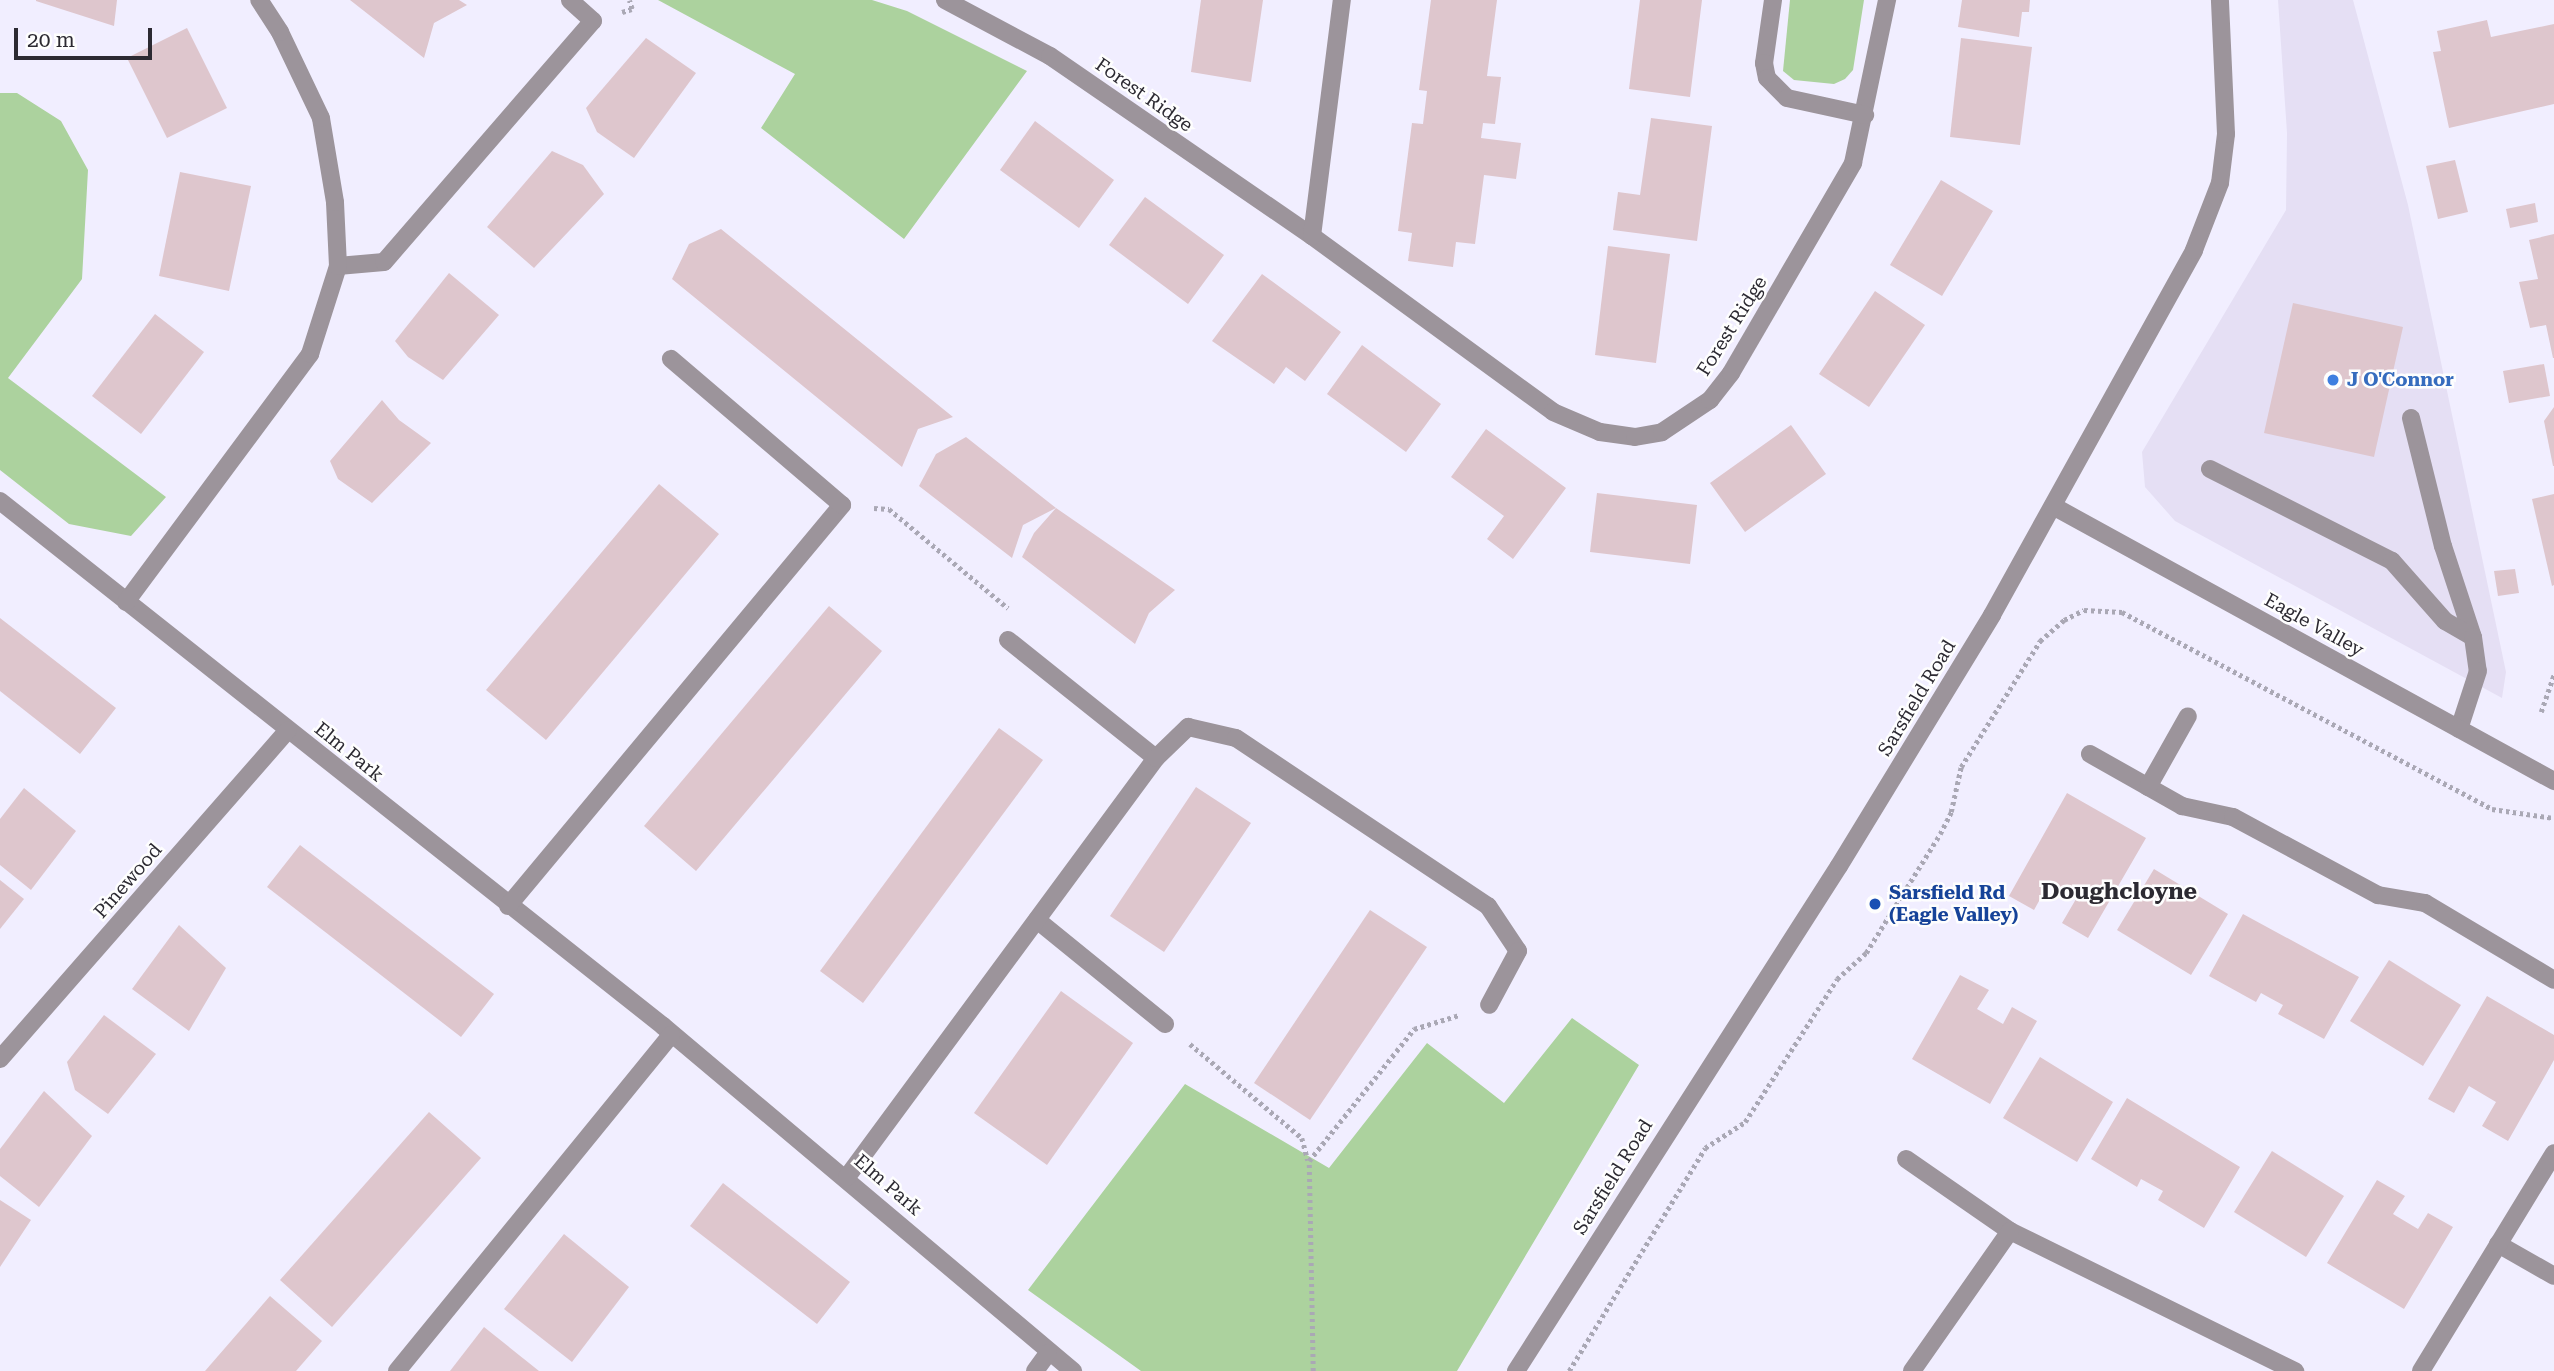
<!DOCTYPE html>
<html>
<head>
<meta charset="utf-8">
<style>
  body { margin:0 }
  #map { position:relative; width:2554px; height:1371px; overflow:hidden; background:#f1eeff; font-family:"Roboto Serif",serif }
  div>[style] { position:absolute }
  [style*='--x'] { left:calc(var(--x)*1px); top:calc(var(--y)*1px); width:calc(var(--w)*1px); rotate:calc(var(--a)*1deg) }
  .commercial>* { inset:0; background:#e5dff4 }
  .green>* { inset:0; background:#acd29e }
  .building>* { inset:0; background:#dec6cd }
  .path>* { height:4.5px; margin-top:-2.25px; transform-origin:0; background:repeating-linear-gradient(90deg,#aaa8b5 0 3.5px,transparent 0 7px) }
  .minor>* { height:18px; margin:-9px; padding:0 9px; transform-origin:9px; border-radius:9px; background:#9c949b }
  .dots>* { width:19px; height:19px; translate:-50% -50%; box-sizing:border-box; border:4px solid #fefefe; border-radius:50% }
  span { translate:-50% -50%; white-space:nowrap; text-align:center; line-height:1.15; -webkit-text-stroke:5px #fefefe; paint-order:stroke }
  .street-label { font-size:19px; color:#2c2a32 }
  .shop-label { font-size:19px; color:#366cbe; font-weight:700 }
  .left { translate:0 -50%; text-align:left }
  .transit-label { font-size:19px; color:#164399; font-weight:700 }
  .quarter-label { font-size:23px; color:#2c2a32; font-weight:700 }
  .scale { position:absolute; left:14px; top:28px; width:138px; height:32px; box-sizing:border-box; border:4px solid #2c2a32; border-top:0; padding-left:9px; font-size:21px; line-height:24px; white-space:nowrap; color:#2c2a32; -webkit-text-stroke:5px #fefefe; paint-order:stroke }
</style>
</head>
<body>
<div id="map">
  <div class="commercial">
    <i style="clip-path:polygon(2278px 0,2353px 0,2408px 205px,2506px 672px,2502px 698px,2175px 521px,2145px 487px,2142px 452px,2286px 210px,2287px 133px)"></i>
  </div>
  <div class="green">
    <i style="clip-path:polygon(658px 0,872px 0,907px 11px,1027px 71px,904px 239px,761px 128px,795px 74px)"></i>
    <i style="clip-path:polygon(1790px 0,1864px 0,1853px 70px,1845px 79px,1834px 84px,1794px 80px,1783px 71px)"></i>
    <i style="clip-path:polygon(0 93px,17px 93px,61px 121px,88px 170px,82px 279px,8px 378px,166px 497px,131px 536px,69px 524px,0 470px)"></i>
    <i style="clip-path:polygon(1572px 1018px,1639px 1065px,1457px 1371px,1141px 1371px,1028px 1290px,1185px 1084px,1329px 1168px,1427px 1043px,1504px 1103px)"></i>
  </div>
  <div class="building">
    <i style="clip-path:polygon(36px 0,117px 0,114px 26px,36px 1px)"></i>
    <i style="clip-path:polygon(350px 0,459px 0,467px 5px,434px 23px,424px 58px)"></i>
    <i style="clip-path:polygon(1201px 0,1263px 0,1251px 82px,1191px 72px)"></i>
    <i style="clip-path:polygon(1431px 0,1497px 0,1487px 76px,1501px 77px,1495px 124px,1483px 123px,1481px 138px,1521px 143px,1516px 179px,1484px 175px,1475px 244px,1456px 242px,1453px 267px,1408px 261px,1412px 233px,1398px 231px,1412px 123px,1423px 124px,1427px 91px,1419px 90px)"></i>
    <i style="clip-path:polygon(1640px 0,1702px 0,1690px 97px,1629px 89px)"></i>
    <i style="clip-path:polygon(1962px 0,2030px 0,2029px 12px,2022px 12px,2019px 37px,1958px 27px)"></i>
    <i style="clip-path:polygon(2487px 20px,2491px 37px,2554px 24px,2554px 104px,2449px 128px,2433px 52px,2441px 51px,2437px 31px)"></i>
    <i style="clip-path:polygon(187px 28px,227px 108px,167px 138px,127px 58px)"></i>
    <i style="clip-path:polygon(646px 38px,696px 73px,634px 158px,597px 132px,586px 108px)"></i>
    <i style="clip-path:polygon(1961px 38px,2032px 47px,2020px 145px,1950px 137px)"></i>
    <i style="clip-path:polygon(1651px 118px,1712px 126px,1697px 241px,1613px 230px,1618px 192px,1640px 195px)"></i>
    <i style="clip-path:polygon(1035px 121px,1114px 180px,1079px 228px,1000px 170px)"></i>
    <i style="clip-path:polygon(552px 151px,583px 165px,604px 194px,534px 268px,487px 227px)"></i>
    <i style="clip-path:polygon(2455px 160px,2468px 212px,2438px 219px,2426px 166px)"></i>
    <i style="clip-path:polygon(180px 172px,251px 186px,229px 291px,159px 276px)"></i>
    <i style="clip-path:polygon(1941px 180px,1993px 211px,1942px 296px,1890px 265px)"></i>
    <i style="clip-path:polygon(1145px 197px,1224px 255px,1188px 304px,1109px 245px)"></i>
    <i style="clip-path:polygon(2535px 203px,2538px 222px,2510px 228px,2506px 209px)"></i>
    <i style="clip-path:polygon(721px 229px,953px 417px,918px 429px,902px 467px,672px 279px,689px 244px)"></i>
    <i style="clip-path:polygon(2554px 234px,2554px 358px,2553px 358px,2546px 325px,2530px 328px,2519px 282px,2538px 279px,2529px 240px)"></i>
    <i style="clip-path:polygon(1608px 246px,1670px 254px,1656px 363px,1595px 355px)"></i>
    <i style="clip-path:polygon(449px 273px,499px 315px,443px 380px,408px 357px,395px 341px)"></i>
    <i style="clip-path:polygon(1262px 274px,1341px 332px,1305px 381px,1286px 367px,1274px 384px,1212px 341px)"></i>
    <i style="clip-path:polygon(1875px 291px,1925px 325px,1869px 407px,1819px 374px)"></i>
    <i style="clip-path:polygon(2293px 303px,2403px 327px,2374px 457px,2264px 433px)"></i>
    <i style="clip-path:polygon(155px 314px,204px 352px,141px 434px,92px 396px)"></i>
    <i style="clip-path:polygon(1362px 345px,1441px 404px,1406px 452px,1327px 394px)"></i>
    <i style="clip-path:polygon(2544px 364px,2550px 396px,2509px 403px,2503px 371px)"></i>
    <i style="clip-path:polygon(382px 400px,399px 420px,431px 443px,372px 503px,338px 479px,330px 461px)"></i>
    <i style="clip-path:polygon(2554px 407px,2554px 466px,2553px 466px,2544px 421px)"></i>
    <i style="clip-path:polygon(1791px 425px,1826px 474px,1745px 532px,1710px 483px)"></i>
    <i style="clip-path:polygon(1486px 429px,1566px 488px,1513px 559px,1487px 539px,1504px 516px,1451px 477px)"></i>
    <i style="clip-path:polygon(966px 437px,1056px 508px,1023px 525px,1012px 558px,919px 486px,936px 454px)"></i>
    <i style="clip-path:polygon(659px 484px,719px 534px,546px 740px,486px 690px)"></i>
    <i style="clip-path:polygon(1597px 493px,1697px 505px,1690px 564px,1590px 552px)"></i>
    <i style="clip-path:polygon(2554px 494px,2554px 585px,2552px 586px,2532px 499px)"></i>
    <i style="clip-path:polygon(1056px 508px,1175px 590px,1149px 613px,1135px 644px,1022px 557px,1034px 533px)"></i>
    <i style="clip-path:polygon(2515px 569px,2519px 593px,2498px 596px,2494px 571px)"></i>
    <i style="clip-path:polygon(829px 606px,882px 651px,696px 871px,644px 826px)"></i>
    <i style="clip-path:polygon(0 618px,116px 708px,80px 754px,0 691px)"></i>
    <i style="clip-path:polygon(999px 728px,1043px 760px,863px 1003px,820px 971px)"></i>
    <i style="clip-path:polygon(1196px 787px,1251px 823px,1164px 952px,1110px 916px)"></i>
    <i style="clip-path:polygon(24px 788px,76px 831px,31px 890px,0 865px,0 819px)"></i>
    <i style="clip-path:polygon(2067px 793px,2146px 838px,2088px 938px,2062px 923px,2076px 899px,2049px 883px,2034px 910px,2009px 896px)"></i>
    <i style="clip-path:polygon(300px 845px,494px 994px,461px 1037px,267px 887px)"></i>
    <i style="clip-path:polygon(2154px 869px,2228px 914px,2191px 975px,2117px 930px)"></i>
    <i style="clip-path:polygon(0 880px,24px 899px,0 929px)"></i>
    <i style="clip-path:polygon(1370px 910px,1427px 947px,1310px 1120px,1254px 1083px)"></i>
    <i style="clip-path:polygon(2243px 914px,2359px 977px,2324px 1039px,2278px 1014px,2283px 1005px,2270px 998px,2261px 993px,2256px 1002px,2209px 976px)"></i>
    <i style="clip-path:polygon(179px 925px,226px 968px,189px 1031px,132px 989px)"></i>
    <i style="clip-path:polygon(2389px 960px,2461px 1005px,2423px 1066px,2350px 1021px)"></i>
    <i style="clip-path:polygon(1960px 975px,1989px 990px,1977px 1009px,2003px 1024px,2012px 1007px,2037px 1021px,1990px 1104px,1912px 1059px)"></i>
    <i style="clip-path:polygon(1061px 991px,1133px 1043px,1047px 1165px,974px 1113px)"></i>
    <i style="clip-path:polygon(2487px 996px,2554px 1035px,2554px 1060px,2508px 1141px,2482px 1126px,2496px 1102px,2469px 1086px,2454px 1113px,2428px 1099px)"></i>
    <i style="clip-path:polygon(104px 1015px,156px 1054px,108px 1114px,75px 1090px,67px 1062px)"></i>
    <i style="clip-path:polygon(2040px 1057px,2113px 1102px,2077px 1162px,2003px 1118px)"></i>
    <i style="clip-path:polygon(44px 1091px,92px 1136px,39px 1207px,0 1176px,0 1149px)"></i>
    <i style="clip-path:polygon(2127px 1098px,2240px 1167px,2204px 1228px,2158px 1200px,2163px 1191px,2141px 1179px,2137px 1187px,2091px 1159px)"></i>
    <i style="clip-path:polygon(429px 1112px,481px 1158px,332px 1327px,280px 1280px)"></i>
    <i style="clip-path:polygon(2272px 1151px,2344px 1196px,2306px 1257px,2234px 1212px)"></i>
    <i style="clip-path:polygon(2377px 1180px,2405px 1196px,2393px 1214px,2418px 1229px,2428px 1213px,2453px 1227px,2404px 1309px,2327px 1263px)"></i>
    <i style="clip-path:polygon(723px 1183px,850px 1282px,817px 1324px,690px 1226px)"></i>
    <i style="clip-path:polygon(0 1200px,31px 1220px,0 1267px)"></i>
    <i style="clip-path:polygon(564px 1234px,629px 1287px,572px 1362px,504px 1309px)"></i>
    <i style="clip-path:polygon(270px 1296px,322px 1341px,296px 1371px,205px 1371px)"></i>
    <i style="clip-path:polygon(484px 1327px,539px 1371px,450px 1371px)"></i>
  </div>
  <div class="path">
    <i style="--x:622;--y:12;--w:10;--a:-17"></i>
    <i style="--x:632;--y:9;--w:9;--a:-108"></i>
    <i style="--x:874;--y:508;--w:15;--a:4"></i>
    <i style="--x:889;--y:509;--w:155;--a:39.8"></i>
    <i style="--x:2541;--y:712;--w:39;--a:-71"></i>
    <i style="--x:1190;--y:1044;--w:146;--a:40"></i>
    <i style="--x:1302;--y:1138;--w:23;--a:75"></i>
    <i style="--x:1313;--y:1371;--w:210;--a:-91.1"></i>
    <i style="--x:1309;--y:1161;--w:169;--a:-51.5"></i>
    <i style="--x:1414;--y:1029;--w:47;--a:-17.3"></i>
    <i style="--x:1569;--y:1371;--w:261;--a:-58.6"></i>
    <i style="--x:1705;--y:1148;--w:48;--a:-33"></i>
    <i style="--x:1745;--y:1122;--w:170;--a:-57.2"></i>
    <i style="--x:1837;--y:979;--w:39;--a:-42"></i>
    <i style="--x:1866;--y:953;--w:140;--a:-58.1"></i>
    <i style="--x:1940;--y:834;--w:25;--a:-63"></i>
    <i style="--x:1951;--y:812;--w:46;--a:-77.5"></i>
    <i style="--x:1961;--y:767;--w:149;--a:-57.9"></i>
    <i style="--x:2040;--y:641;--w:32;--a:-41"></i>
    <i style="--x:2064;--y:620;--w:22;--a:-27"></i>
    <i style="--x:2084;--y:610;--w:38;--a:3"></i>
    <i style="--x:2122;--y:612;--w:419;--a:28"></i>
    <i style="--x:2492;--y:809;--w:63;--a:8.3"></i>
  </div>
  <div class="minor">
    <i style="--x:945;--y:0;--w:119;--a:28.1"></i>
    <i style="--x:1050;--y:56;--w:318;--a:34.5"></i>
    <i style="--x:1312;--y:236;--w:298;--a:36.1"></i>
    <i style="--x:1553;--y:412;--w:51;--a:23.1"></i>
    <i style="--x:1600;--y:432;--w:35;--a:8"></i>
    <i style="--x:1635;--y:437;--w:27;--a:-10"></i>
    <i style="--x:1662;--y:432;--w:58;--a:-33.7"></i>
    <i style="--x:1710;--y:400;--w:34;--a:-52"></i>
    <i style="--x:1731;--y:373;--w:243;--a:-59.8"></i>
    <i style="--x:1853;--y:163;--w:167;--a:-78.2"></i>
    <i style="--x:1773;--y:0;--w:64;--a:98.1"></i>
    <i style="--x:1764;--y:63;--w:15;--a:79"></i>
    <i style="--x:1767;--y:78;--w:28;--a:45"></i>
    <i style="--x:1787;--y:98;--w:80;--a:12.3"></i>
    <i style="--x:1312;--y:236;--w:238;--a:-82.8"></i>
    <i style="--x:338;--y:266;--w:46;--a:-5"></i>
    <i style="--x:384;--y:262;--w:319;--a:-49.1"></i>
    <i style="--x:593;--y:21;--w:31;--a:-138"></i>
    <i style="--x:2411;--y:418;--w:132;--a:76"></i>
    <i style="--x:2443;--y:546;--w:96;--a:71.8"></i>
    <i style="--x:2210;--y:469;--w:204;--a:26.8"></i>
    <i style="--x:2392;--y:561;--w:80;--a:48.5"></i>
    <i style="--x:2445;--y:621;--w:32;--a:30"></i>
    <i style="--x:2473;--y:637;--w:34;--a:82"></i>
    <i style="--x:2478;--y:671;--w:61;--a:108.1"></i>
    <i style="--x:0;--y:501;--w:846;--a:38.37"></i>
    <i style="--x:663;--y:1026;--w:536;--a:40.08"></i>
    <i style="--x:2053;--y:506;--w:572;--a:28.76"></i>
    <i style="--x:126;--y:602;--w:309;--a:-53.4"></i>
    <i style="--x:310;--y:354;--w:92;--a:-72.3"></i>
    <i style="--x:338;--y:266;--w:64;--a:-92.7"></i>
    <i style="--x:335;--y:202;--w:85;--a:-99.5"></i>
    <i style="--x:321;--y:118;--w:95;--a:-115.5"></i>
    <i style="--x:280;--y:32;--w:38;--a:-123"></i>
    <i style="--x:1008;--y:640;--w:189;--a:38.6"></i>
    <i style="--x:2090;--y:754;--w:106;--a:29.5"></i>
    <i style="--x:2182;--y:806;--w:52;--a:12.2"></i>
    <i style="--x:2233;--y:817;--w:165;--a:28.3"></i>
    <i style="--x:2378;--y:895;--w:48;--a:9.7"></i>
    <i style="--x:2425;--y:903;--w:150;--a:30.8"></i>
    <i style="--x:2148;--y:787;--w:81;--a:-60.6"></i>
    <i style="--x:508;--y:906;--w:522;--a:-50.21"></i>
    <i style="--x:842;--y:505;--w:225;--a:-139.5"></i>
    <i style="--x:1037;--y:920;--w:165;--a:39.1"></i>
    <i style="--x:0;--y:1059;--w:437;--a:-48.8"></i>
    <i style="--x:1906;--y:1159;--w:126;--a:34.7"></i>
    <i style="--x:2010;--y:1231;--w:318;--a:26.2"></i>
    <i style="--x:847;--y:1177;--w:521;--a:-53.59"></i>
    <i style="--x:1156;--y:758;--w:45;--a:-44.1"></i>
    <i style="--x:1188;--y:727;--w:49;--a:12.9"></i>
    <i style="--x:1236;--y:738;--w:303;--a:33.7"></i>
    <i style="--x:1488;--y:906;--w:54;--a:56.3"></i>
    <i style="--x:1518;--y:951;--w:61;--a:118.2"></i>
    <i style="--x:2498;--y:1244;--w:64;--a:29.7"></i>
    <i style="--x:397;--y:1371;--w:434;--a:-50.8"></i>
    <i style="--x:1035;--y:1371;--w:22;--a:-54"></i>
    <i style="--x:1516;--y:1371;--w:599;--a:-57.4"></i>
    <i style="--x:1839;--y:866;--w:294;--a:-58.6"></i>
    <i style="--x:1992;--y:615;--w:417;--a:-61"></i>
    <i style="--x:2194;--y:250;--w:72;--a:-68.8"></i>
    <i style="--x:2220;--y:183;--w:49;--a:-83"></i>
    <i style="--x:2226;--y:134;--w:134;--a:-92.6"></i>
    <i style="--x:1912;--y:1371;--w:171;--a:-55"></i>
    <i style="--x:2421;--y:1371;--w:255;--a:-58.6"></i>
  </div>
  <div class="dots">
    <i style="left:2333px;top:380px;background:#3f7fe0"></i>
    <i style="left:1875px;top:904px;background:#1a4fb4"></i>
  </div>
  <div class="street-label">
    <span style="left:1144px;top:95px;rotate:35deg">Forest Ridge</span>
    <span style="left:1732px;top:326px;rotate:-58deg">Forest Ridge</span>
    <span style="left:2314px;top:625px;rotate:29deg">Eagle Valley</span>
    <span style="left:1917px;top:698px;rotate:-59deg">Sarsfield Road</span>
    <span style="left:349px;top:752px;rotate:39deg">Elm Park</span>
    <span style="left:128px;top:881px;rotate:-49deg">Pinewood</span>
    <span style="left:1613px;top:1177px;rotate:-58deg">Sarsfield Road</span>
    <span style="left:888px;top:1185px;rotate:41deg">Elm Park</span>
  </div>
  <div class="shop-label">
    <span class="left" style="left:2347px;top:380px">J O'Connor</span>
  </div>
  <div class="transit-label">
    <span class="left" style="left:1889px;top:904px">Sarsfield Rd<br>(Eagle Valley)</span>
  </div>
  <div class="quarter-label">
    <span style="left:2119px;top:892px">Doughcloyne</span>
  </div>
  <div class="scale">20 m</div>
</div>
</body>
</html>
